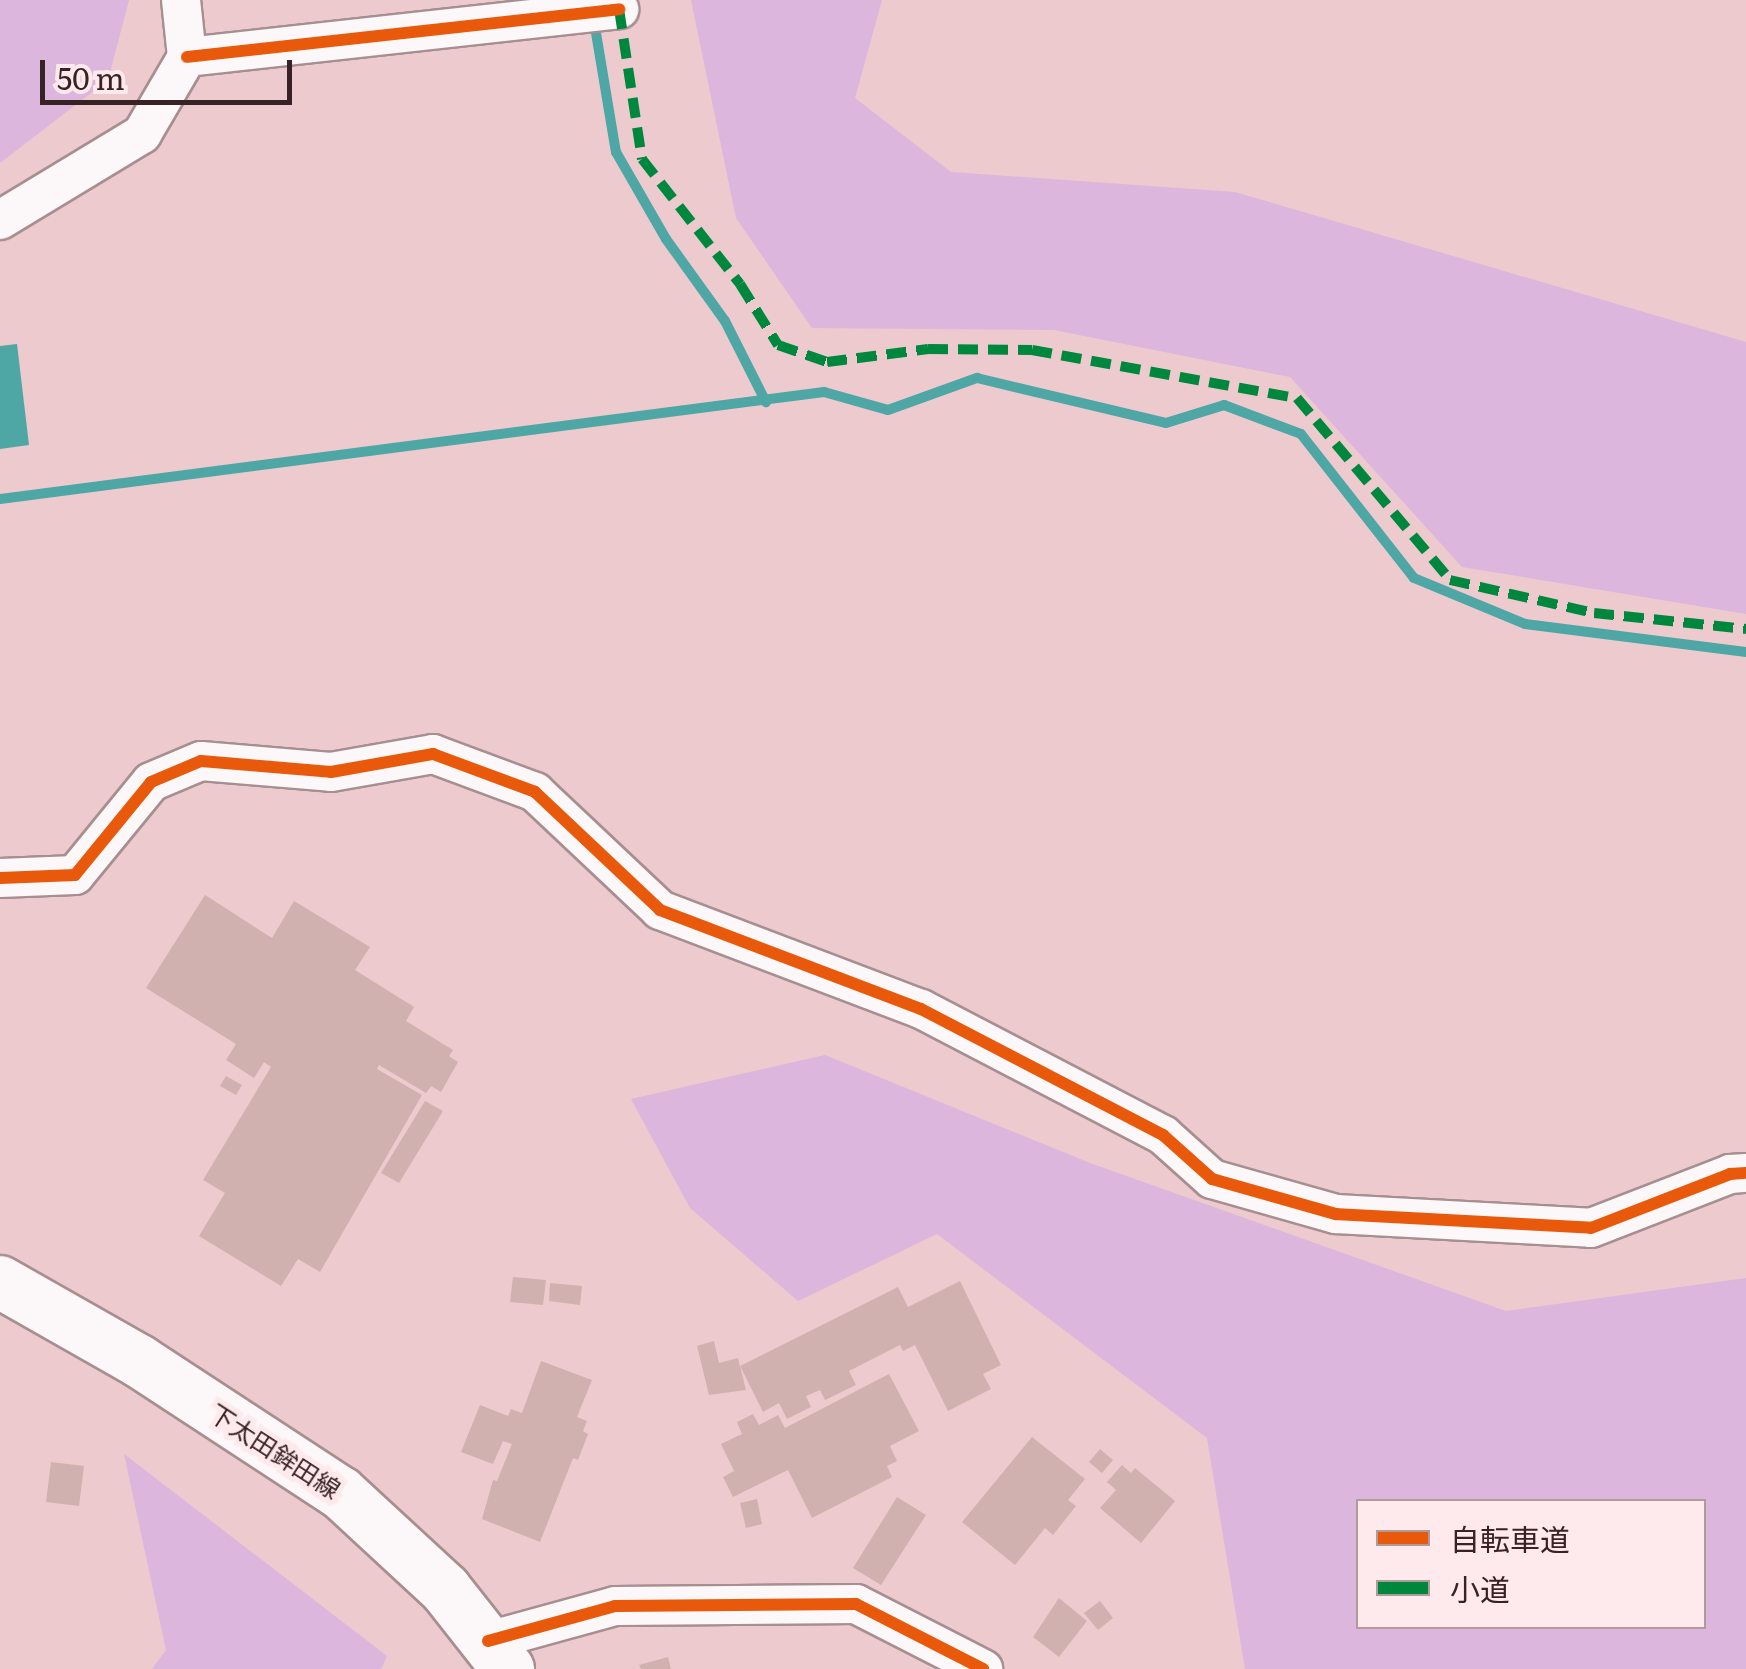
<!DOCTYPE html>
<html>
<head>
<meta charset="utf-8">
<style>
  body { margin:0 }
  #map { position:relative; width:1746px; height:1669px; overflow:hidden; background:#eccace; font-family:Literata,"Noto Sans JP",serif }
  div>[style] { position:absolute }
  [style*='--x'] { left:calc(var(--x)*1px); top:calc(var(--y)*1px); width:calc(var(--w)*1px); rotate:calc(var(--a)*1deg) }
  .green>* { inset:0; background:#dcb6dc }
  .water>* { inset:0; background:#4ea6a5 }
  .stream>* { height:10px; margin:-5px; padding:0 5px; transform-origin:5px; border-radius:5px; background:#4ea6a5 }
  .building>* { inset:0; background:#d0b1b0 }
  .roads { filter:drop-shadow(2px 0 #a78e91) drop-shadow(-2px 0 #a78e91) drop-shadow(0 2px #a78e91) drop-shadow(0 -2px #a78e91) }
  .minor>* { height:38px; margin:-19px; padding:0 19px; transform-origin:19px; border-radius:19px; background:#fcf7f8 }
  .secondary>* { height:52px; margin:-26px; padding:0 26px; transform-origin:26px; border-radius:26px; background:#fcf7f8 }
  .quiet>* { height:10px; margin-top:-5px; transform-origin:0; background:repeating-linear-gradient(90deg,#00873e 0 20px,transparent 0 30px) }
  .cycleway>* { height:12px; margin:-6px; padding:0 6px; transform-origin:6px; border-radius:6px; background:#e8590c }
  span { translate:-50% -50%; white-space:nowrap; text-align:center; line-height:1.15; -webkit-text-stroke:10px #feeaec; paint-order:stroke }
  .street-label { font-size:25px; color:#392225 }
  .legend { position:absolute; left:1356px; top:1499px; width:350px; height:130px; box-sizing:border-box; background:#feeaec; border:2px solid #af9a9c; margin:0; padding:12px 18px; list-style:none; font-size:30px; color:#392225 }
  .legend li { display:flex; align-items:center; gap:20px; height:50px }
  .legend b { width:50px; border:2px solid #af9a9c }
  .scale { position:absolute; left:40px; top:60px; width:252px; height:45px; box-sizing:border-box; border:5px solid #392225; border-top:0; padding-left:12px; font-size:30px; line-height:35px; white-space:nowrap; color:#392225; -webkit-text-stroke:8px #feeaec; paint-order:stroke }
</style>
</head>
<body>
<div id="map">
  <div class="green">
    <i style="clip-path:polygon(0 0,129px 0,108px 80px,0 163px)"></i>
    <i style="clip-path:polygon(691px 0,882px 0,855px 98px,951px 172px,1235px 192px,1746px 342px,1746px 614px,1462px 567px,1290px 377px,1054px 330px,812px 328px,736px 218px)"></i>
    <i style="clip-path:polygon(evenodd,825px 1055px,1090px 1163px,1506px 1311px,1746px 1278px,1746px 1669px,1245px 1669px,1207px 1438px,937px 1234px,798px 1301px,690px 1208px,631px 1099px,825px 1055px,1358px 1502px,1704px 1502px,1704px 1626px,1358px 1626px,1358px 1502px)"></i>
    <i style="clip-path:polygon(124px 1454px,387px 1656px,381px 1669px,152px 1669px,166px 1650px)"></i>
  </div>
  <div class="water">
    <i style="clip-path:polygon(17px 344px,29px 445px,0 449px,0 346px)"></i>
  </div>
  <div class="stream">
    <i style="--x:595;--y:27;--w:127;--a:80.5"></i>
    <i style="--x:616;--y:152;--w:100;--a:60.1"></i>
    <i style="--x:666;--y:239;--w:101;--a:54.3"></i>
    <i style="--x:725;--y:321;--w:91;--a:63.2"></i>
    <i style="--x:0;--y:499;--w:831;--a:-7.4"></i>
    <i style="--x:824;--y:392;--w:66;--a:15.7"></i>
    <i style="--x:888;--y:410;--w:95;--a:-19.8"></i>
    <i style="--x:977;--y:378;--w:194;--a:13.4"></i>
    <i style="--x:1166;--y:423;--w:61;--a:-17.2"></i>
    <i style="--x:1224;--y:405;--w:82;--a:20.6"></i>
    <i style="--x:1301;--y:434;--w:183;--a:51.9"></i>
    <i style="--x:1414;--y:578;--w:120;--a:22.5"></i>
    <i style="--x:1525;--y:624;--w:223;--a:7.2"></i>
  </div>
  <div class="building">
    <i style="clip-path:polygon(205px 895px,272px 938px,294px 901px,370px 947px,355px 970px,414px 1007px,406px 1021px,453px 1050px,449px 1056px,458px 1062px,441px 1092px,431px 1086px,426px 1093px,379px 1065px,377px 1069px,422px 1095px,320px 1272px,298px 1259px,281px 1286px,199px 1236px,225px 1193px,203px 1180px,271px 1067px,264px 1062px,254px 1078px,226px 1060px,236px 1044px,146px 988px)"></i>
    <i style="clip-path:polygon(226px 1076px,242px 1085px,236px 1095px,220px 1086px)"></i>
    <i style="clip-path:polygon(425px 1101px,443px 1111px,399px 1183px,381px 1173px)"></i>
    <i style="clip-path:polygon(513px 1277px,546px 1280px,543px 1305px,510px 1302px)"></i>
    <i style="clip-path:polygon(960px 1281px,1001px 1365px,983px 1374px,991px 1389px,948px 1411px,915px 1345px,903px 1351px,900px 1345px,849px 1371px,856px 1385px,825px 1400px,820px 1390px,806px 1396px,811px 1407px,787px 1419px,779px 1403px,763px 1412px,740px 1366px,898px 1287px,908px 1307px)"></i>
    <i style="clip-path:polygon(550px 1283px,582px 1286px,580px 1305px,549px 1301px)"></i>
    <i style="clip-path:polygon(714px 1341px,719px 1363px,738px 1358px,746px 1390px,709px 1395px,697px 1346px)"></i>
    <i style="clip-path:polygon(541px 1361px,592px 1380px,577px 1417px,587px 1421px,583px 1431px,588px 1434px,578px 1460px,573px 1458px,540px 1542px,482px 1519px,493px 1480px,497px 1481px,512px 1444px,503px 1441px,493px 1464px,461px 1452px,480px 1405px,508px 1416px,511px 1409px,522px 1413px)"></i>
    <i style="clip-path:polygon(889px 1374px,919px 1431px,890px 1446px,897px 1461px,887px 1466px,892px 1477px,812px 1518px,788px 1470px,733px 1497px,723px 1477px,734px 1471px,721px 1444px,742px 1434px,737px 1422px,753px 1414px,759px 1425px,778px 1415px,785px 1428px)"></i>
    <i style="clip-path:polygon(1032px 1437px,1085px 1479px,1068px 1500px,1076px 1506px,1053px 1535px,1045px 1528px,1015px 1565px,962px 1522px)"></i>
    <i style="clip-path:polygon(1100px 1449px,1113px 1460px,1102px 1473px,1089px 1462px)"></i>
    <i style="clip-path:polygon(51px 1462px,84px 1466px,79px 1506px,46px 1502px)"></i>
    <i style="clip-path:polygon(1122px 1465px,1131px 1473px,1135px 1468px,1175px 1501px,1141px 1543px,1100px 1508px,1116px 1490px,1107px 1482px)"></i>
    <i style="clip-path:polygon(897px 1497px,926px 1515px,881px 1585px,853px 1568px)"></i>
    <i style="clip-path:polygon(757px 1499px,762px 1524px,746px 1528px,740px 1503px)"></i>
    <i style="clip-path:polygon(1059px 1598px,1087px 1621px,1059px 1657px,1033px 1637px)"></i>
    <i style="clip-path:polygon(1100px 1601px,1113px 1618px,1098px 1630px,1084px 1613px)"></i>
    <i style="clip-path:polygon(668px 1657px,671px 1669px,641px 1669px,639px 1665px)"></i>
  </div>
  <div class="roads">
    <div class="minor">
      <i style="--x:187;--y:57;--w:435;--a:-6.3"></i>
      <i style="--x:0;--y:220;--w:166;--a:-31.2"></i>
      <i style="--x:142;--y:134;--w:89;--a:-59.7"></i>
      <i style="--x:187;--y:57;--w:57;--a:-96"></i>
      <i style="--x:0;--y:878;--w:75;--a:-2.3"></i>
      <i style="--x:75;--y:875;--w:120;--a:-50.7"></i>
      <i style="--x:151;--y:782;--w:54;--a:-22.8"></i>
      <i style="--x:201;--y:761;--w:130;--a:4.8"></i>
      <i style="--x:331;--y:772;--w:104;--a:-10"></i>
      <i style="--x:433;--y:754;--w:109;--a:20.4"></i>
      <i style="--x:535;--y:792;--w:172;--a:43.3"></i>
      <i style="--x:660;--y:910;--w:279;--a:20.8"></i>
      <i style="--x:921;--y:1009;--w:273;--a:27.5"></i>
      <i style="--x:1163;--y:1135;--w:66;--a:41.9"></i>
      <i style="--x:1212;--y:1179;--w:129;--a:15.8"></i>
      <i style="--x:1336;--y:1214;--w:255;--a:3.1"></i>
      <i style="--x:1591;--y:1228;--w:149;--a:-21.2"></i>
      <i style="--x:1730;--y:1174;--w:16;--a:-4"></i>
      <i style="--x:488;--y:1641;--w:132;--a:-15.4"></i>
      <i style="--x:615;--y:1606;--w:241;--a:-0.5"></i>
      <i style="--x:856;--y:1604;--w:143;--a:27.1"></i>
    </div>
    <div class="secondary">
      <i style="--x:0;--y:1282;--w:160;--a:29.6"></i>
      <i style="--x:139;--y:1361;--w:241;--a:33.2"></i>
      <i style="--x:341;--y:1493;--w:142;--a:42.7"></i>
      <i style="--x:445;--y:1589;--w:102;--a:51.8"></i>
    </div>
  </div>
  <div class="quiet">
    <i style="--x:619;--y:9;--w:152;--a:81.3"></i>
    <i style="--x:642;--y:159;--w:159;--a:51.9"></i>
    <i style="--x:740;--y:284;--w:72;--a:58.1"></i>
    <i style="--x:778;--y:345;--w:52;--a:19.1"></i>
    <i style="--x:827;--y:362;--w:102;--a:-7.3"></i>
    <i style="--x:928;--y:349;--w:104;--a:0.6"></i>
    <i style="--x:1032;--y:350;--w:269;--a:10.3"></i>
    <i style="--x:1297;--y:398;--w:238;--a:49.9"></i>
    <i style="--x:1450;--y:580;--w:148;--a:12.9"></i>
    <i style="--x:1594;--y:613;--w:153;--a:6"></i>
  </div>
  <div class="cycleway">
    <i style="--x:187;--y:57;--w:435;--a:-6.3"></i>
    <i style="--x:0;--y:878;--w:75;--a:-2.3"></i>
    <i style="--x:75;--y:875;--w:120;--a:-50.7"></i>
    <i style="--x:151;--y:782;--w:54;--a:-22.8"></i>
    <i style="--x:201;--y:761;--w:130;--a:4.8"></i>
    <i style="--x:331;--y:772;--w:104;--a:-10"></i>
    <i style="--x:433;--y:754;--w:109;--a:20.4"></i>
    <i style="--x:535;--y:792;--w:172;--a:43.3"></i>
    <i style="--x:660;--y:910;--w:279;--a:20.8"></i>
    <i style="--x:921;--y:1009;--w:273;--a:27.5"></i>
    <i style="--x:1163;--y:1135;--w:66;--a:41.9"></i>
    <i style="--x:1212;--y:1179;--w:129;--a:15.8"></i>
    <i style="--x:1336;--y:1214;--w:255;--a:3.1"></i>
    <i style="--x:1591;--y:1228;--w:149;--a:-21.2"></i>
    <i style="--x:1730;--y:1174;--w:16;--a:-4"></i>
    <i style="--x:488;--y:1641;--w:132;--a:-15.4"></i>
    <i style="--x:615;--y:1606;--w:241;--a:-0.5"></i>
    <i style="--x:856;--y:1604;--w:143;--a:27.1"></i>
  </div>
  <div class="street-label">
    <span style="left:275px;top:1451px;rotate:33deg">下太田鉾田線</span>
  </div>
  <ul class="legend">
  <li><b style="height:12px;background:#e8590c"></b>自転車道</li>
  <li><b style="height:12px;background:#00873e"></b>小道</li>
  </ul>
  <div class="scale">50 m</div>
</div>
</body>
</html>
